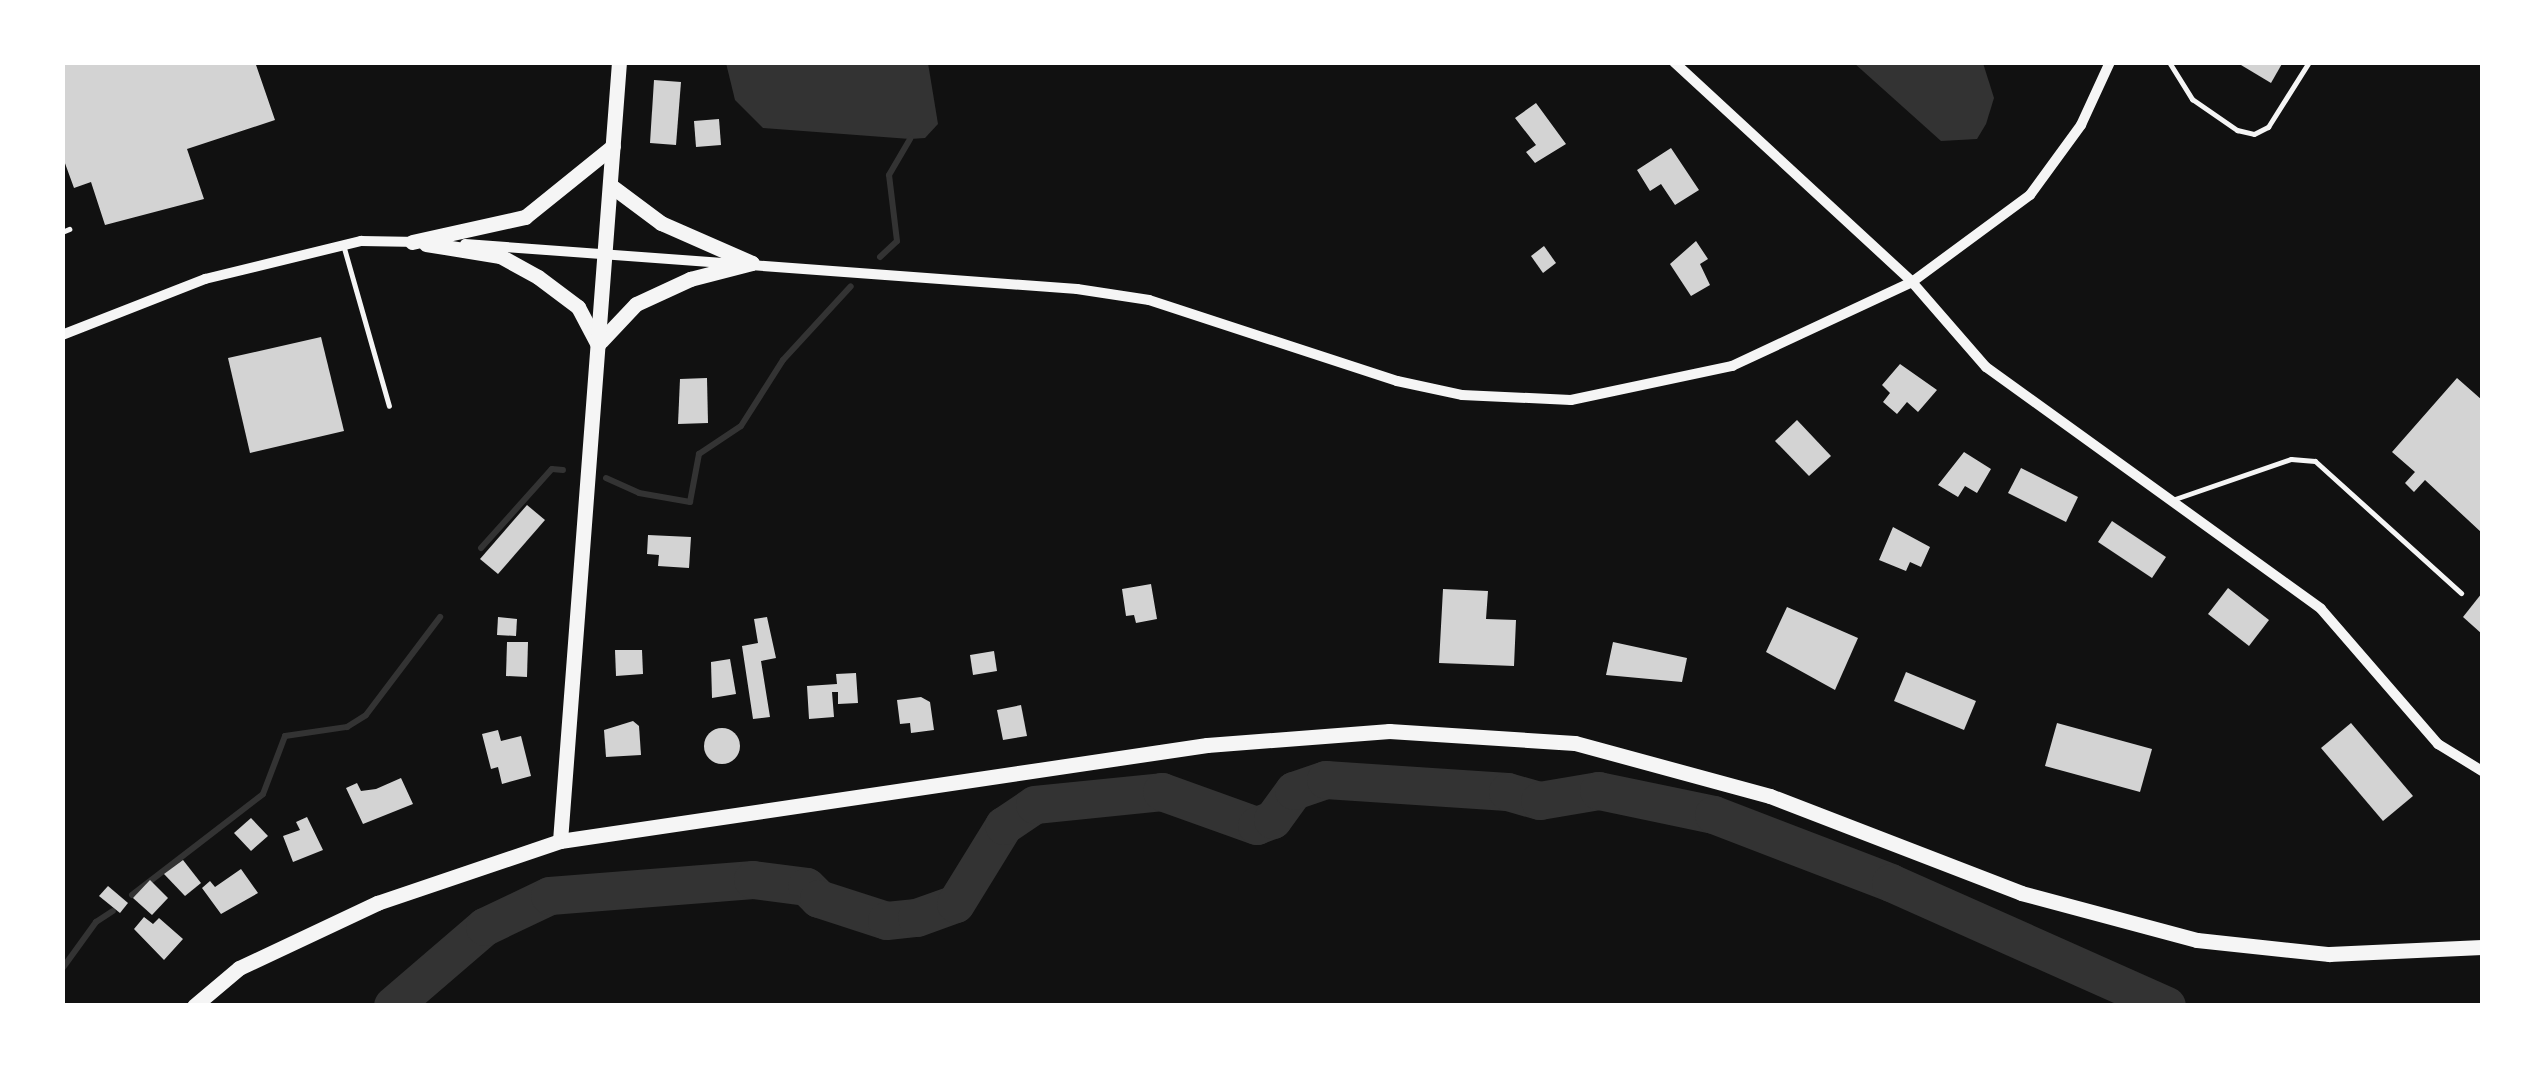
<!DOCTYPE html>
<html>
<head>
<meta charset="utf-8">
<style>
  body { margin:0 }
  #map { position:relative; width:2545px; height:1068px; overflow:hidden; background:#111; font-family:Lato,sans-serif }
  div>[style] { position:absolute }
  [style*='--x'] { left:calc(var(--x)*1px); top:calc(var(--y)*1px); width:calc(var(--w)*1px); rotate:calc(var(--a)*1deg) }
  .water>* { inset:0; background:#333 }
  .stream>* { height:6px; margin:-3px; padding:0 3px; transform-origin:3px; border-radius:3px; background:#333 }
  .river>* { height:38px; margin:-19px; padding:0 19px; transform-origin:19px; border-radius:19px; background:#333 }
  .building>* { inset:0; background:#d3d3d3 }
  .round { border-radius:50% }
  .service>* { height:5px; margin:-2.5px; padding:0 2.5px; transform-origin:2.5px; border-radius:2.5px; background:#f5f5f5 }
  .minor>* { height:10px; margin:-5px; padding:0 5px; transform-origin:5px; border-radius:5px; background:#f5f5f5 }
  .secondary>* { height:15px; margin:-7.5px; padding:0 7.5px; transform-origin:7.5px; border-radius:7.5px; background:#f5f5f5 }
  span { translate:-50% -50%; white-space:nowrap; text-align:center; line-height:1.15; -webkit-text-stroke:10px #fff; paint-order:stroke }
  .frame { position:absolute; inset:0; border:65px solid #fff; pointer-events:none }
</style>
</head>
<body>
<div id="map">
  <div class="water">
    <i style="clip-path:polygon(726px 63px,928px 63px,938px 124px,925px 138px,910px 139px,763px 128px,735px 100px)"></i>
    <i style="clip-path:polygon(1854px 63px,1983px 63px,1994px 98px,1986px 124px,1977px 139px,1941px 141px)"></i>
  </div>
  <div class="stream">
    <i style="--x:880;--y:257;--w:23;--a:-43"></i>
    <i style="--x:897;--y:241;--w:66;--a:-96.9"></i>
    <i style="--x:889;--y:175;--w:42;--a:-59.7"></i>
    <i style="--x:606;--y:478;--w:36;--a:24"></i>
    <i style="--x:639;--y:493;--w:52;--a:10"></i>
    <i style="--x:690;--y:502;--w:49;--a:-79.4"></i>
    <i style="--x:699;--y:454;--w:50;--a:-33.7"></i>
    <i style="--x:741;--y:426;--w:78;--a:-57.5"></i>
    <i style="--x:783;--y:360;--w:100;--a:-47.4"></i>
    <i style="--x:481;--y:548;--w:106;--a:-48.1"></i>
    <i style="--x:552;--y:469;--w:11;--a:5"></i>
    <i style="--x:132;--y:895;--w:165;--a:-37.6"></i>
    <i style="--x:263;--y:794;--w:62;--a:-69.2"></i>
    <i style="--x:285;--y:736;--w:63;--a:-8.3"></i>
    <i style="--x:347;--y:727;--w:22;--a:-32"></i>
    <i style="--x:366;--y:715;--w:123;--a:-52.9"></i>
    <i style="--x:62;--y:969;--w:58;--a:-54.1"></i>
    <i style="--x:96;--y:922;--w:20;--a:-33"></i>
  </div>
  <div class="river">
    <i style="--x:393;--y:1006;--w:121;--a:-40.7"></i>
    <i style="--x:485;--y:927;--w:72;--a:-25.5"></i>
    <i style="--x:550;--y:896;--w:204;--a:-4.5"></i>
    <i style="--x:753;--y:880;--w:54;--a:7.4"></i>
    <i style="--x:807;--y:887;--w:17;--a:45"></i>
    <i style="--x:819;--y:899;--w:71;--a:17.9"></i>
    <i style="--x:887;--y:921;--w:30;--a:-6"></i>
    <i style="--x:917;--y:918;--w:41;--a:-19.7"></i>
    <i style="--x:956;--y:904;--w:92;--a:-58.4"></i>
    <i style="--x:1004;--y:826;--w:37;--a:-34"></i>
    <i style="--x:1035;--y:805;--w:128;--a:-5.8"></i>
    <i style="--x:1162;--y:792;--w:101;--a:19.7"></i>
    <i style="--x:1257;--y:826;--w:17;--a:-21"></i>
    <i style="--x:1273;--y:820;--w:36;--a:-54"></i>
    <i style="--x:1294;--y:791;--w:34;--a:-19"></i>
    <i style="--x:1326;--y:780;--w:182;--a:3.8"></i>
    <i style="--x:1508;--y:792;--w:33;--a:16"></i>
    <i style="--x:1540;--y:801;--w:60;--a:-9.6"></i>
    <i style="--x:1599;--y:791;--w:117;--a:11.8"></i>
    <i style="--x:1714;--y:815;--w:190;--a:21"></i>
    <i style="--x:1891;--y:883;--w:302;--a:24"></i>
  </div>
  <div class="building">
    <i style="clip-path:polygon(62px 62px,255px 62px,275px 120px,187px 149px,204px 199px,105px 225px,91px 182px,74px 188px,62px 155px)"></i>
    <i style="clip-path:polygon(2236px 62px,2283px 62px,2271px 83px)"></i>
    <i style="clip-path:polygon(654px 80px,681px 82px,676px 145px,650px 143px)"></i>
    <i style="clip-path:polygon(1536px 103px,1566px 144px,1535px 163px,1526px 152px,1536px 145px,1515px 118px)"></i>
    <i style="clip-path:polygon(719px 119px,721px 145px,696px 147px,694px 121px)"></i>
    <i style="clip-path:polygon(1671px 148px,1699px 190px,1675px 205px,1661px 184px,1650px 191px,1637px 170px)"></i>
    <i style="clip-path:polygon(1696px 241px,1708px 259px,1700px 264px,1710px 285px,1691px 296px,1670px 264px)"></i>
    <i style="clip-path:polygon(1544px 246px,1556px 263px,1543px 273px,1531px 256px)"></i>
    <i style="clip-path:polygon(321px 337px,344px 431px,250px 453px,228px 358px)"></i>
    <i style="clip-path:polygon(1900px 364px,1937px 390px,1918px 412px,1907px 402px,1897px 414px,1883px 402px,1890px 393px,1882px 385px)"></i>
    <i style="clip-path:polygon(707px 378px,708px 423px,678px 424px,680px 379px)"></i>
    <i style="clip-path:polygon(2457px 378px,2482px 400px,2482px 533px,2425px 480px,2414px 492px,2405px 483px,2415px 472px,2392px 452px)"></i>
    <i style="clip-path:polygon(1797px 420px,1831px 456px,1809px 476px,1775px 441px)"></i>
    <i style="clip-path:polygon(1964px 452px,1991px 469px,1977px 493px,1965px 486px,1958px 497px,1938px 485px)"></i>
    <i style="clip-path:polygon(2021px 468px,2078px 497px,2066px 522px,2008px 493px)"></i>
    <i style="clip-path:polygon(527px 505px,545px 520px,498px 574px,480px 559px)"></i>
    <i style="clip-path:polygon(2112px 521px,2166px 557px,2152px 578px,2098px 542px)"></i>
    <i style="clip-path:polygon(1893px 527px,1930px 547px,1921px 567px,1910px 562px,1906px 571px,1879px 560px)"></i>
    <i style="clip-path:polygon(648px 535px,691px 537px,689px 568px,658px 566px,659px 555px,647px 554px)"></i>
    <i style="clip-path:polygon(1151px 584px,1157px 619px,1136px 623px,1134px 615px,1126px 616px,1122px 589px)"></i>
    <i style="clip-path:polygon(2228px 588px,2269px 620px,2249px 646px,2208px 614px)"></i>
    <i style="clip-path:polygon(1443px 589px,1488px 591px,1486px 619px,1516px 620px,1514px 666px,1439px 663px)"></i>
    <i style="clip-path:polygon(2482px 593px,2482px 634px,2463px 617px)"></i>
    <i style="clip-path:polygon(1787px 607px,1858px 638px,1835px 690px,1766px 652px)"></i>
    <i style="clip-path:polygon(498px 617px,517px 619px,516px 636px,497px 635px)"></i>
    <i style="clip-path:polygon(767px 617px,776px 658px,761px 661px,770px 717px,753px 719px,742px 646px,758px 643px,754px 619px)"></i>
    <i style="clip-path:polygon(507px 642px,528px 642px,527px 677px,506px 676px)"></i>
    <i style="clip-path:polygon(1613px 642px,1687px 658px,1682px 682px,1606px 675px)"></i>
    <i style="clip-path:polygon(615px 650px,642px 650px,643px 674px,616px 676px)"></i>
    <i style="clip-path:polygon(994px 651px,997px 671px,973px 675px,970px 655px)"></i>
    <i style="clip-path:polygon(730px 659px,736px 694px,712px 698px,711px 662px)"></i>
    <i style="clip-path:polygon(1906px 672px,1976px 701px,1964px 730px,1894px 701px)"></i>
    <i style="clip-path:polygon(856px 673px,858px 703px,838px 704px,838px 692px,832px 692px,834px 717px,809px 719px,807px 686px,837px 684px,836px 674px)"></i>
    <i style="clip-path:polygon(921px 697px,930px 702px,934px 730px,911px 733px,910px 723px,900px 724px,897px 700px)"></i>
    <i style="clip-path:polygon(1021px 705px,1027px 736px,1003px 740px,997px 710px)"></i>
    <i style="clip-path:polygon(633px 721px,639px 726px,641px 755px,606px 757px,604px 730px)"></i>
    <i style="clip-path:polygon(2057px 723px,2152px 749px,2140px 792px,2045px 766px)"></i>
    <i style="clip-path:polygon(2351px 723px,2413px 796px,2383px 821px,2321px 748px)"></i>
    <i class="round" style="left:704px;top:728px;width:36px;height:36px"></i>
    <i style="clip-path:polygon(498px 730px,501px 741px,521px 736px,531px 776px,502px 784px,498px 767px,491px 769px,482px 734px)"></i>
    <i style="clip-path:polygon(401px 778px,413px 804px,363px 824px,346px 788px,357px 783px,361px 791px,376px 789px)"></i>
    <i style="clip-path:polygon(307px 817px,323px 850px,293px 862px,283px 836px,300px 830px,296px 822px)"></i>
    <i style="clip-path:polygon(251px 818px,268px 836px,251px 851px,234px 833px)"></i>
    <i style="clip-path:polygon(183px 860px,201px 883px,185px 896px,164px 874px)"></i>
    <i style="clip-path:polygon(241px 869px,258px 893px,221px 914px,202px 888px,210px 881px,215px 887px)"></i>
    <i style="clip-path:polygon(150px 880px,168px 898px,152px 915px,133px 898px)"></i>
    <i style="clip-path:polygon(108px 886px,128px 903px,120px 913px,99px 896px)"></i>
    <i style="clip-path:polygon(144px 917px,153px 924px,159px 918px,183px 939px,164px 960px,134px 929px)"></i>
  </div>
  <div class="service">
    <i style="--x:2169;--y:62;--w:44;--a:58.1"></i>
    <i style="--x:2192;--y:99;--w:55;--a:34.6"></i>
    <i style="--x:2237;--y:130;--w:17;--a:13"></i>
    <i style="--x:2254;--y:134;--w:16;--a:-27"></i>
    <i style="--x:2268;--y:127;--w:77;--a:-57.8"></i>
    <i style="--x:62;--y:232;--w:8;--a:-23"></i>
    <i style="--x:344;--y:248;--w:164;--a:74.1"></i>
    <i style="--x:2172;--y:500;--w:126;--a:-19"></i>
    <i style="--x:2291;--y:459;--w:24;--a:5"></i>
    <i style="--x:2315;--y:461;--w:197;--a:42.1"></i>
  </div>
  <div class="minor">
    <i style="--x:1674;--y:62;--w:324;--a:42.7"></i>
    <i style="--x:1912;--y:282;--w:113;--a:49"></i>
    <i style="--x:1986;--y:367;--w:413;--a:35.8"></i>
    <i style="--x:2321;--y:609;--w:179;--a:49.1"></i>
    <i style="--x:2438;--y:744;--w:52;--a:31.5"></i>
    <i style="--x:465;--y:244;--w:614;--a:4.21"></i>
    <i style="--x:1077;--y:289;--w:73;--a:8.7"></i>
    <i style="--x:1149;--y:300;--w:261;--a:18.1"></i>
    <i style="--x:1397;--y:381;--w:66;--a:12.2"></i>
    <i style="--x:1462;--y:395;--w:109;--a:2.6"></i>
    <i style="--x:1571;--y:400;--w:165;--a:-11.9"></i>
    <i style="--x:1732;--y:366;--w:199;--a:-25"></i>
    <i style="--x:1912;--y:282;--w:147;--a:-36.4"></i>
    <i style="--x:2030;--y:195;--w:87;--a:-53.9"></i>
    <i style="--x:2081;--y:125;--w:69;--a:-65.3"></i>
    <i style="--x:62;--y:335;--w:154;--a:-21.4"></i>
    <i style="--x:205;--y:279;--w:161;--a:-13.7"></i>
    <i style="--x:361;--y:241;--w:58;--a:1"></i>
  </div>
  <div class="secondary">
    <i style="--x:610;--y:185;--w:64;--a:36.7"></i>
    <i style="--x:661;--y:223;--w:99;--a:23.7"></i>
    <i style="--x:412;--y:242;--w:116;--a:-12.5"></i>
    <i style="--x:525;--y:217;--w:113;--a:-38.9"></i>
    <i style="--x:426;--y:244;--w:75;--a:9.2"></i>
    <i style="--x:500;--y:256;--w:43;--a:28.9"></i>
    <i style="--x:538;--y:277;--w:50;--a:36.9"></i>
    <i style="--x:578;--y:307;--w:43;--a:62.2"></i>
    <i style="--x:601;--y:341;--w:51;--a:-46.6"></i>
    <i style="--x:636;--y:304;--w:60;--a:-24.8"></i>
    <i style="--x:690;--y:279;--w:64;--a:-14.5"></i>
    <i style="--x:560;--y:841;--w:781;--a:-85.67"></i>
    <i style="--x:194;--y:1006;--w:59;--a:-40.2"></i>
    <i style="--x:239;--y:968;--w:153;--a:-25.2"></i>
    <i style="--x:377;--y:903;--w:193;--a:-18.7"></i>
    <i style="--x:560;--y:841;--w:654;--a:-8.44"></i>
    <i style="--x:1207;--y:745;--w:183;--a:-4.4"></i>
    <i style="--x:1389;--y:731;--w:186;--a:3.7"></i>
    <i style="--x:1575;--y:743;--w:202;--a:15.2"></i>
    <i style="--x:1770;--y:796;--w:269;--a:21.1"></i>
    <i style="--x:2021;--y:893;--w:182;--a:15"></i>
    <i style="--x:2197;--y:940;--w:133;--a:6.1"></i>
    <i style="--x:2329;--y:954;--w:153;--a:-2.6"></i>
  </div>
  <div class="frame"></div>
</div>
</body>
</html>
